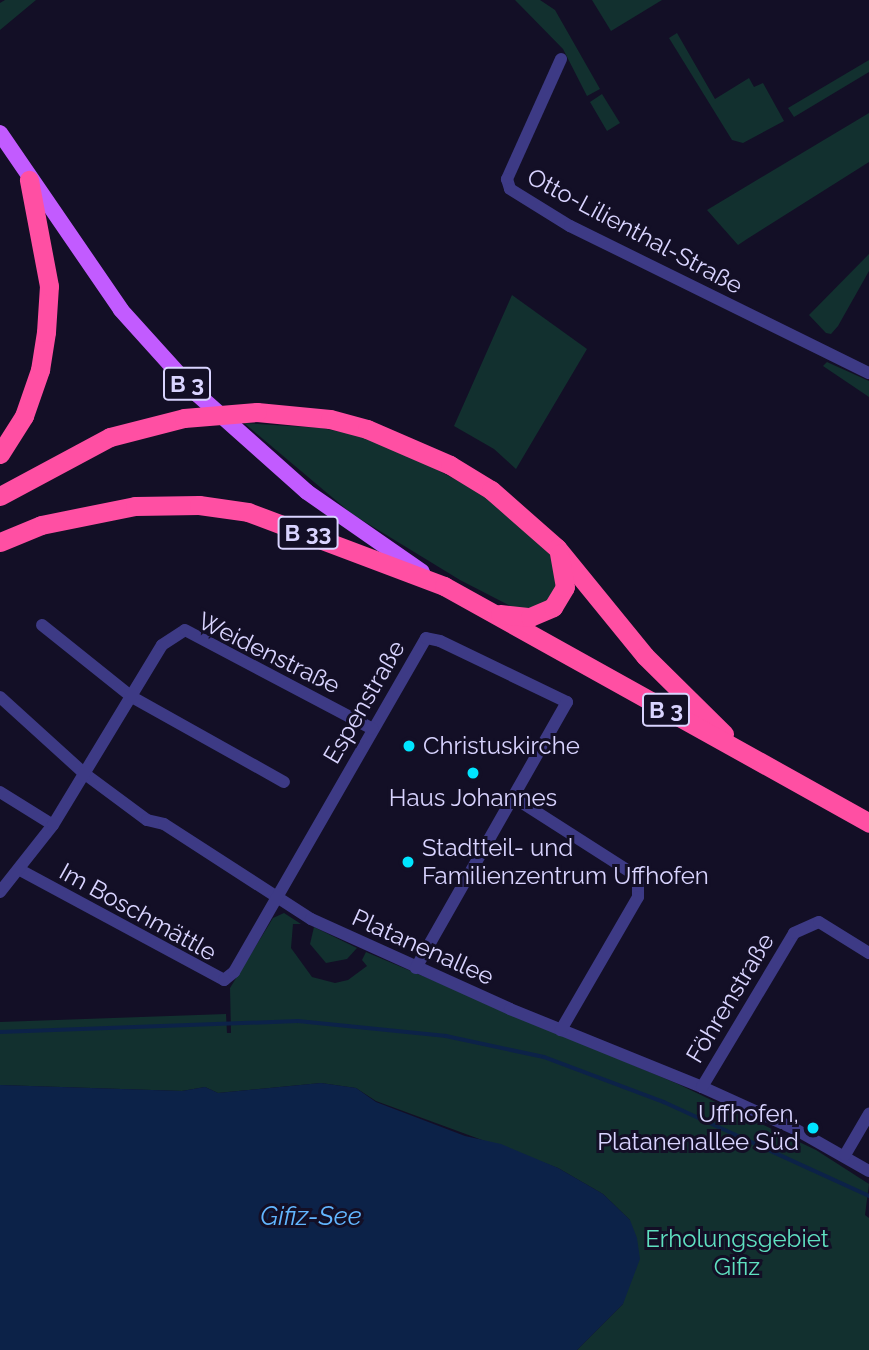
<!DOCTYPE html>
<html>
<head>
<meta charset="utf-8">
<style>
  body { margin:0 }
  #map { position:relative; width:869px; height:1350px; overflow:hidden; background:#130f26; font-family:Raleway,sans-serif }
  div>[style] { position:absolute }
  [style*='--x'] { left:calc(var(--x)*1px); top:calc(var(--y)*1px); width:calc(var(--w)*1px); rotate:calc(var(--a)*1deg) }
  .green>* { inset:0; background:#12302f }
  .water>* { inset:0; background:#0c2248 }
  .stream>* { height:3.5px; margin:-1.75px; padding:0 1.75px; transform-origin:1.75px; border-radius:1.75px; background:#0c2248 }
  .minor>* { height:12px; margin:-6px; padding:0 6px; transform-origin:6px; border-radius:6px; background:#3d3a85 }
  .major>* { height:16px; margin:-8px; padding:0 8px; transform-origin:8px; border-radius:8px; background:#c25bff }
  .highway>* { height:19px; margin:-9.5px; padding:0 9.5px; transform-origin:9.5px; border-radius:9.5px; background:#ff4fa3 }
  .highway-bridge>* { height:19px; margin:-9.5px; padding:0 9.5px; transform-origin:9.5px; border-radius:9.5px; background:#ff4fa3 }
  .dots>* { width:19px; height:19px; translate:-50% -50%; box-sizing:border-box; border:4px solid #130f26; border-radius:50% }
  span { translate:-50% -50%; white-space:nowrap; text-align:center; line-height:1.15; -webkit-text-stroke:6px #130f26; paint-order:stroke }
  .shield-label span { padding:2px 5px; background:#130f26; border:2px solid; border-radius:5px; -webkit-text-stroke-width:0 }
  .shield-label { font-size:23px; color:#d9d4ff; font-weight:700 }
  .street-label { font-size:24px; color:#d9d4ff }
  .poi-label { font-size:24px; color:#d9d4ff }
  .left { translate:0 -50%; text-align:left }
  .right { translate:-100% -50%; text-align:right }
  .park-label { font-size:24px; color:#5fe0c0 }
  .water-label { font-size:26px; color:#62b6ff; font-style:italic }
</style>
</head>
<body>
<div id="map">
  <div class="green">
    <i style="clip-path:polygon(5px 0,36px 0,0 30px,0 3px)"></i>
    <i style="clip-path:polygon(515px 0,540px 0,555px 10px,600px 89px,587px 96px,563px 49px)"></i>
    <i style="clip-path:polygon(592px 0,662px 0,611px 31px)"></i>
    <i style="clip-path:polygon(677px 33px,715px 99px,749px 78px,754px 87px,763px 83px,784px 121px,743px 143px,732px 140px,669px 38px)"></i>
    <i style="clip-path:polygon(869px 60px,869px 72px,794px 117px,788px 108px)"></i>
    <i style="clip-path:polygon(602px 94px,620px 123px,607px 131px,590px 102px)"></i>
    <i style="clip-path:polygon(869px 113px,869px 162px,747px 239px,738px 245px,707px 210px)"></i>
    <i style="clip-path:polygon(869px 254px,869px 271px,838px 326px,831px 334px,826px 333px,809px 315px)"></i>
    <i style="clip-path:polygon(512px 295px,587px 349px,516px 469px,494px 449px,454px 426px)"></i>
    <i style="clip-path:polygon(827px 362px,869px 381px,869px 397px,823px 366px)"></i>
    <i style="clip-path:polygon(244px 423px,321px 428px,378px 439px,491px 498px,554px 558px,561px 574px,552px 603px,520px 611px,460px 580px,352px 514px)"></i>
    <i style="clip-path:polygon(284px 913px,301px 924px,293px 924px,291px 948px,312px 977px,335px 983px,348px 980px,367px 966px,362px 960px,366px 952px,678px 1084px,816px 1150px,869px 1184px,865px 1215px,869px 1218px,869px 1350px,577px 1350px,623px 1304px,630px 1220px,603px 1194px,558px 1168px,376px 1101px,356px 1088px,321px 1083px,218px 1093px,205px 1087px,182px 1091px,0 1085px,0 1022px,226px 1014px,227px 1033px,231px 1033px,230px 988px,273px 918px)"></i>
    <i style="clip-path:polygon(314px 927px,357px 948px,347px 959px,326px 963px,310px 944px)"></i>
  </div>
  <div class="water">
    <i style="clip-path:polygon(321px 1083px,356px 1088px,376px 1102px,465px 1136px,501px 1144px,558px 1168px,603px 1194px,630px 1220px,637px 1238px,640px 1259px,623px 1304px,577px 1350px,0 1350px,0 1085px,182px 1091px,205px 1087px,218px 1093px)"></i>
  </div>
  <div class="stream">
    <i style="--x:0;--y:1032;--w:298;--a:-2.1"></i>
    <i style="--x:298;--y:1021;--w:149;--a:5.8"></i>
    <i style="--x:446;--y:1036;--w:100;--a:12.1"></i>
    <i style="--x:544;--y:1057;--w:128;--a:20.6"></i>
    <i style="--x:664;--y:1102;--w:226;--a:24.6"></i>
  </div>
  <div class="minor">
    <i style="--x:561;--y:59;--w:132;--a:114.2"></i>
    <i style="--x:507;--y:179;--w:10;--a:73"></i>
    <i style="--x:510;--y:189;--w:70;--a:31.7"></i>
    <i style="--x:570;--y:226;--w:333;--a:26.2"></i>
    <i style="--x:42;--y:625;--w:115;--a:38.7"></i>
    <i style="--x:132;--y:697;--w:174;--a:29.2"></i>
    <i style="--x:0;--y:697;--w:115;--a:42.2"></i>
    <i style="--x:85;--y:774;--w:77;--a:36.6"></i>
    <i style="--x:147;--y:820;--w:17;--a:13"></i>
    <i style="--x:164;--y:824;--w:175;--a:32.9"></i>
    <i style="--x:311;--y:919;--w:218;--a:24.3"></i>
    <i style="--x:510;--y:1009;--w:207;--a:22.1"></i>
    <i style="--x:702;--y:1087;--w:102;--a:24.3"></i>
    <i style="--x:795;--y:1129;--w:85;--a:29.6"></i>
    <i style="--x:0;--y:792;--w:62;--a:31.9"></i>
    <i style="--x:513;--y:797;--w:148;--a:32.6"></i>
    <i style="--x:638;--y:877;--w:20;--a:90"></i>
    <i style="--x:638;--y:897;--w:154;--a:120.1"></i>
    <i style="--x:20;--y:870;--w:232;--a:28.3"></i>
    <i style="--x:224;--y:980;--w:13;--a:-39"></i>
    <i style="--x:234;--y:972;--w:385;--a:-60.1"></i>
    <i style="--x:426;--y:638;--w:14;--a:12"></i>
    <i style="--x:440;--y:641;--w:141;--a:25.7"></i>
    <i style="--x:567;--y:702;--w:306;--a:119.6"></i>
    <i style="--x:0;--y:892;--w:85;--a:-51.7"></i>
    <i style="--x:53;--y:825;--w:210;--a:-58.8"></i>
    <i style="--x:162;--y:645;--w:27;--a:-33"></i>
    <i style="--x:185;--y:630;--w:212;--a:27.8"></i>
    <i style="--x:702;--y:1087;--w:179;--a:-59.1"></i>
    <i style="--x:794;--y:933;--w:27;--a:-24"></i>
    <i style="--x:819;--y:922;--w:59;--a:31.8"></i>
    <i style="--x:845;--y:1155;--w:48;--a:-59.7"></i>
  </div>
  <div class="major">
    <i style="--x:0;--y:133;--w:214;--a:55.6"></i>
    <i style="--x:121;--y:310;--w:113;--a:47.9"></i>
    <i style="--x:197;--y:394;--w:147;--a:41.7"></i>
    <i style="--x:307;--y:492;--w:140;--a:34.8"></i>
  </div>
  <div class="highway">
    <i style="--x:257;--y:412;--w:73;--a:5.5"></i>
    <i style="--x:330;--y:419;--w:38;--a:15"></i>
    <i style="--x:367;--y:429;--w:90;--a:23.4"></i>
    <i style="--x:450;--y:465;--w:48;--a:31.4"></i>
    <i style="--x:491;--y:490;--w:88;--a:41.3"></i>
    <i style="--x:557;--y:548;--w:139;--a:50.8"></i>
    <i style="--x:645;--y:656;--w:111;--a:44.6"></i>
    <i style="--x:0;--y:454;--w:45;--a:-57.7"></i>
    <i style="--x:24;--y:416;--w:49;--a:-70.8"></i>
    <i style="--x:40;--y:370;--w:38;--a:-81"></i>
    <i style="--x:46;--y:332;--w:46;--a:-86.3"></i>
    <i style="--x:49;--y:286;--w:108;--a:-100.7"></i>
    <i style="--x:0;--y:496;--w:125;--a:-28.2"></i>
    <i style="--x:110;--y:437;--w:76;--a:-14.4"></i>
    <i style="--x:0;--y:542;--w:44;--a:-22.5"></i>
    <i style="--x:41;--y:525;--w:96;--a:-11.4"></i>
    <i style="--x:135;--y:506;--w:64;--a:-0.9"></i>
    <i style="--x:199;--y:505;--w:49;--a:8.1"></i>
    <i style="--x:248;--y:512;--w:210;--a:20.7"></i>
    <i style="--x:444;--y:586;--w:487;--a:29.1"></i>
    <i style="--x:500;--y:614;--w:30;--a:6"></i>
    <i style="--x:530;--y:617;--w:25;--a:-23"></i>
    <i style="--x:553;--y:607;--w:23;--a:-59"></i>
    <i style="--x:565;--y:587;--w:34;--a:-100"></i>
  </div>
  <div class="highway-bridge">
    <i style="--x:184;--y:418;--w:73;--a:-4.7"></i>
  </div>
  <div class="dots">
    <i style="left:409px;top:746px;background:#00e5ff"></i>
    <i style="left:473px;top:773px;background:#00e5ff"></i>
    <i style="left:408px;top:862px;background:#00e5ff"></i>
    <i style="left:813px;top:1128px;background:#00e5ff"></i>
  </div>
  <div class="shield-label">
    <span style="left:187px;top:384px">B 3</span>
    <span style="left:308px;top:533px">B 33</span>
    <span style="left:666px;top:710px">B 3</span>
  </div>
  <div class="street-label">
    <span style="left:635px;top:231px;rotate:28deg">Otto-Lilienthal-Straße</span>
    <span style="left:269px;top:653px;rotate:26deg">Weidenstraße</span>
    <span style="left:364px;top:702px;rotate:-60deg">Espenstraße</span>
    <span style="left:138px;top:912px;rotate:29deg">Im Boschmättle</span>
    <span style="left:423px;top:947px;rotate:24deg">Platanenallee</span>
    <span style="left:730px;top:998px;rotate:-59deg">Föhrenstraße</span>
  </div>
  <div class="poi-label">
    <span class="left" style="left:423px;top:746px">Christuskirche</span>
    <span style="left:473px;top:798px">Haus Johannes</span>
    <span class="left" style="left:422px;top:862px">Stadtteil- und<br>Familienzentrum Uffhofen</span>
    <span class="right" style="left:799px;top:1128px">Uffhofen,<br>Platanenallee Süd</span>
  </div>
  <div class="park-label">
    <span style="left:737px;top:1253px">Erholungsgebiet<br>Gifiz</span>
  </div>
  <div class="water-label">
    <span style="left:311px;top:1217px">Gifiz-See</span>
  </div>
</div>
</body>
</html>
